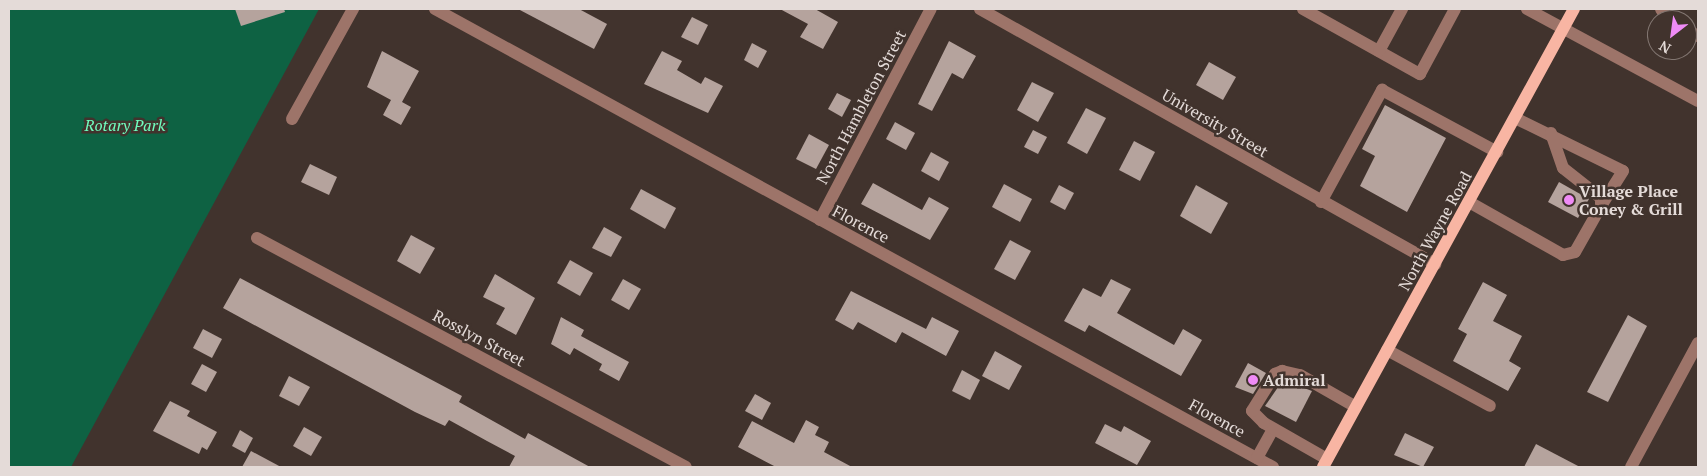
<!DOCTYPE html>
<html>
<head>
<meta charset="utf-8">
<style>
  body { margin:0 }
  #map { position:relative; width:1707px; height:476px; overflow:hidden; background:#41332d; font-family:"PT Serif",serif }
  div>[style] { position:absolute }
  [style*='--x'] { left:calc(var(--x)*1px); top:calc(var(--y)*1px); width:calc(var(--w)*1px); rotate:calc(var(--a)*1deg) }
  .green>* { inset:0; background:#0e6243 }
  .building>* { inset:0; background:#b5a39d }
  .minor>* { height:12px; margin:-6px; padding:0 6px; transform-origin:6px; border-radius:6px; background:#9d7469 }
  .major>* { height:12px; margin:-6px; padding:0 6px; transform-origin:6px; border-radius:6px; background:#f8b5a3 }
  .dots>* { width:14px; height:14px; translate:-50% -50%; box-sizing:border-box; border:2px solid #41332d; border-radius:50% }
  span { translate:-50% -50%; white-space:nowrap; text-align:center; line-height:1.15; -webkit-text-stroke:5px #41332d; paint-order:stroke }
  .street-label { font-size:16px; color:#e4dbd8 }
  .park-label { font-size:16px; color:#70fdbf; font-style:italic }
  .poi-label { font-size:16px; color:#e4dbd8; font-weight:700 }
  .left { translate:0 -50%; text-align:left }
  .frame { position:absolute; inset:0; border:10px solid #e4dbd8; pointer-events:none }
  .north { position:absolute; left:1647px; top:10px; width:50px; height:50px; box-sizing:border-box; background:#41332d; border:1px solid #827671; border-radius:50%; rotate:210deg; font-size:14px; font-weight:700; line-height:20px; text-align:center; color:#e4dbd8 }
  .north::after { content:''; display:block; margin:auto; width:18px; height:22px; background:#ef8bf6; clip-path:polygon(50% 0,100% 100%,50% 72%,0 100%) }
</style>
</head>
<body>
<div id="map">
  <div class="green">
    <i style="clip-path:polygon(9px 9px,319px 9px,71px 467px,9px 467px)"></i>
  </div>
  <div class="building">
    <i style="clip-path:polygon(235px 9px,284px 9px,285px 12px,241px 26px)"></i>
    <i style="clip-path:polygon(518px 9px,579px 9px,607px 24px,594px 49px)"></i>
    <i style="clip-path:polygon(780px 9px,815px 9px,838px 22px,823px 49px,800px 37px,808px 24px)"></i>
    <i style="clip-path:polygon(692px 17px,708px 25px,698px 45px,681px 37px)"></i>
    <i style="clip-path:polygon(949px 41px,976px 56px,963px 79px,952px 73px,932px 111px,918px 104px)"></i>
    <i style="clip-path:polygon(752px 43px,767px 51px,758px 68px,744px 60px)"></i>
    <i style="clip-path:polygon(382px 51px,419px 71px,402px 102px,411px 107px,401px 125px,383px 115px,391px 100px,367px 87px)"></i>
    <i style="clip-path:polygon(662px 51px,682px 61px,677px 70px,701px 84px,705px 77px,723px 86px,708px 113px,644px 84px)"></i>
    <i style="clip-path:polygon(1209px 62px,1236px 77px,1223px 100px,1196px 85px)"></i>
    <i style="clip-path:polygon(1032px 82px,1054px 93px,1038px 122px,1017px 110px)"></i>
    <i style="clip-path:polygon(837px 93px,851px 100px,842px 117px,828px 109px)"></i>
    <i style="clip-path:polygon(1385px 105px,1446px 138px,1407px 212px,1360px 186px,1375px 156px,1362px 149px)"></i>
    <i style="clip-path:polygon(1086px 108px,1106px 118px,1087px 154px,1067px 143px)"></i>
    <i style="clip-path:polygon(895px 122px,915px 133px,906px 150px,886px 139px)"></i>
    <i style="clip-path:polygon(1033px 130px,1047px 137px,1038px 154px,1024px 147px)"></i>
    <i style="clip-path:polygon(809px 134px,829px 145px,816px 169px,796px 159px)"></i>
    <i style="clip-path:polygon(1134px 141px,1155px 152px,1140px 181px,1119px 170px)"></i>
    <i style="clip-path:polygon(931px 152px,949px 162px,939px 181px,921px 171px)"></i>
    <i style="clip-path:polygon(310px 164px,337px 177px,329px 195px,301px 182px)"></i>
    <i style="clip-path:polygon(1559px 182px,1589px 199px,1578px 218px,1548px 202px)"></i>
    <i style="clip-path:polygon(873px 183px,922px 210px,929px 197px,949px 208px,930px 240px,861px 204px)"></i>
    <i style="clip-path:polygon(1004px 184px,1032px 199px,1020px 222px,992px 207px)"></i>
    <i style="clip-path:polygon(1059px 185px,1074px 193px,1065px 210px,1050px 202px)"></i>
    <i style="clip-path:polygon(1196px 185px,1228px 203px,1211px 234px,1180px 216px)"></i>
    <i style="clip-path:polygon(641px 189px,676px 208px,665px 229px,630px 209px)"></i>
    <i style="clip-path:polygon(604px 227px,622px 237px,611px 257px,592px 248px)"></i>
    <i style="clip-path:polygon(411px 235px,435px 248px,420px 274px,397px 261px)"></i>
    <i style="clip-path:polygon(1010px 240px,1031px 251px,1015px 280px,994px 269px)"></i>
    <i style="clip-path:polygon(570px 260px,593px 273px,580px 296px,557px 283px)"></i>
    <i style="clip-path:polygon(495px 274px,535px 298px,516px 335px,496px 324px,505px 308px,483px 297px)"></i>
    <i style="clip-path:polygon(240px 278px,462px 396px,459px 402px,525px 439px,528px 433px,590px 467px,509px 467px,515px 456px,487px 441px,449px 420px,445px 426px,415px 412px,223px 308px)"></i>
    <i style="clip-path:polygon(623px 279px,641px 289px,629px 310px,611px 300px)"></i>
    <i style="clip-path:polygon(1111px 279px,1131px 289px,1117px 313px,1174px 345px,1183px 329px,1202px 340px,1181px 376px,1089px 325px,1085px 332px,1064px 321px,1083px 288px,1101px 297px)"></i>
    <i style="clip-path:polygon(1483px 282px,1507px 295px,1493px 321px,1522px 336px,1509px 361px,1521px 368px,1508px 391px,1453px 361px,1467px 334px,1458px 329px)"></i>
    <i style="clip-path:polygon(851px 291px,926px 329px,932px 317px,959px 331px,946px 356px,902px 332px,896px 343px,858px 322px,853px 330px,835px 320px)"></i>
    <i style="clip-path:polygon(1628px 315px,1647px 326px,1608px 402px,1587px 392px)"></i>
    <i style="clip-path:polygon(561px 317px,584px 330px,581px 336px,629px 362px,619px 381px,599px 370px,602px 364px,574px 348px,570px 355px,551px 344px)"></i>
    <i style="clip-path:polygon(203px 329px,222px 339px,212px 358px,193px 348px)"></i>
    <i style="clip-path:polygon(995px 351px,1022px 366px,1009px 390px,982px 376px)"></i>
    <i style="clip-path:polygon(1248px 363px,1266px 373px,1253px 394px,1235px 387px)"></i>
    <i style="clip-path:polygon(202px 364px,217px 372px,206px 392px,191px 384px)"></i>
    <i style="clip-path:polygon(962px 370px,980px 380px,970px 400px,952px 391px)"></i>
    <i style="clip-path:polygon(289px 376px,310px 387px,299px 406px,279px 396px)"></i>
    <i style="clip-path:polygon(1283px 380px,1312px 391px,1296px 422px,1265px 406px)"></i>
    <i style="clip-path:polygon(755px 394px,771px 403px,762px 420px,745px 411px)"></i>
    <i style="clip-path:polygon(170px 401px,190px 411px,187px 416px,217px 432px,207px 450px,202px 447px,199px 454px,153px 431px)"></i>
    <i style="clip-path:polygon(806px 420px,819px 427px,815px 435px,829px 442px,824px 452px,852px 467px,776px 467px,738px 447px,752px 421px,794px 443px)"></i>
    <i style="clip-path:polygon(1105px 424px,1121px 432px,1124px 426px,1151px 441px,1137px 465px,1095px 443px)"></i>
    <i style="clip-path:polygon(304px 427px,322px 437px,311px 456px,293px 446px)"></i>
    <i style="clip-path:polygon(240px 430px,253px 438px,245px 453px,232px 446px)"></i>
    <i style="clip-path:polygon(1405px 433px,1434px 447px,1423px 467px,1394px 455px)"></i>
    <i style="clip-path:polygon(1536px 444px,1580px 467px,1524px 467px)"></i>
    <i style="clip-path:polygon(251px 451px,281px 467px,242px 467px)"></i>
  </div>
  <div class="minor">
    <i style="--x:435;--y:9;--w:955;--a:28.66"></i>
    <i style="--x:980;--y:9;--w:522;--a:29.27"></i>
    <i style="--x:1303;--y:9;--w:134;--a:29.1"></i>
    <i style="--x:1420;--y:74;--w:74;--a:-61.7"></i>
    <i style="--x:1527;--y:9;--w:194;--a:28.3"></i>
    <i style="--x:1661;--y:9;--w:13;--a:58"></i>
    <i style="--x:1687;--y:30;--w:13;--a:29"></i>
    <i style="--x:1379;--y:51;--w:48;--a:-61.3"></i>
    <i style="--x:1515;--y:118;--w:120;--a:26.1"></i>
    <i style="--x:1623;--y:171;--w:41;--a:122.2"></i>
    <i style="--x:292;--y:119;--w:126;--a:-61"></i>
    <i style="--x:1321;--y:202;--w:128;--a:-61.4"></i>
    <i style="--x:1382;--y:90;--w:131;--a:28.3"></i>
    <i style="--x:1469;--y:202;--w:108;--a:29.4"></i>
    <i style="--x:1563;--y:255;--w:12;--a:-14"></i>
    <i style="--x:1575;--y:252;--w:53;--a:-60.5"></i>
    <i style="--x:1601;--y:206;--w:8;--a:-90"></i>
    <i style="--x:1601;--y:198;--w:48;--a:-141.7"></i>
    <i style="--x:1563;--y:168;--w:37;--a:-109"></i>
    <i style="--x:820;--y:220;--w:238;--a:-62.3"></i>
    <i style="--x:257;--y:238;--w:486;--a:28.1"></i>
    <i style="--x:1387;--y:350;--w:117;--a:28.5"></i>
    <i style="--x:1257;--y:458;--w:33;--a:-61"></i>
    <i style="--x:1327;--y:459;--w:73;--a:-150.3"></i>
    <i style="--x:1264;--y:423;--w:17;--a:-135"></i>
    <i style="--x:1252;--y:411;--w:44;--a:-58.1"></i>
    <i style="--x:1275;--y:374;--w:8;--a:-23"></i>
    <i style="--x:1282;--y:371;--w:18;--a:13"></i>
    <i style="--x:1300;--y:375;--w:64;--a:29.7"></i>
    <i style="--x:1631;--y:467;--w:141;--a:-61.6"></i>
  </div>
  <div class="major">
    <i style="--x:1323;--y:467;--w:522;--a:-61.28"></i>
  </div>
  <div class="dots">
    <i style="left:1569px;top:200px;background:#ef8bf6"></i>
    <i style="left:1253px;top:380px;background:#ef8bf6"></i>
  </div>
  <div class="street-label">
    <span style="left:861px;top:107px;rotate:-62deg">North Hambleton Street</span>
    <span style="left:1215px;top:123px;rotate:30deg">University Street</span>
    <span style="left:861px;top:224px;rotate:28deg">Florence</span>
    <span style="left:1435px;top:231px;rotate:-61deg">North Wayne Road</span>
    <span style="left:479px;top:338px;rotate:28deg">Rosslyn Street</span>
    <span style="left:1217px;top:418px;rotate:29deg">Florence</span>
  </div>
  <div class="park-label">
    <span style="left:125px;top:125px">Rotary Park</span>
  </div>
  <div class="poi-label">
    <span class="left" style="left:1579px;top:200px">Village Place<br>Coney &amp; Grill</span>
    <span class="left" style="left:1263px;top:380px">Admiral</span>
  </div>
  <div class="frame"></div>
  <div class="north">N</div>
</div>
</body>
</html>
